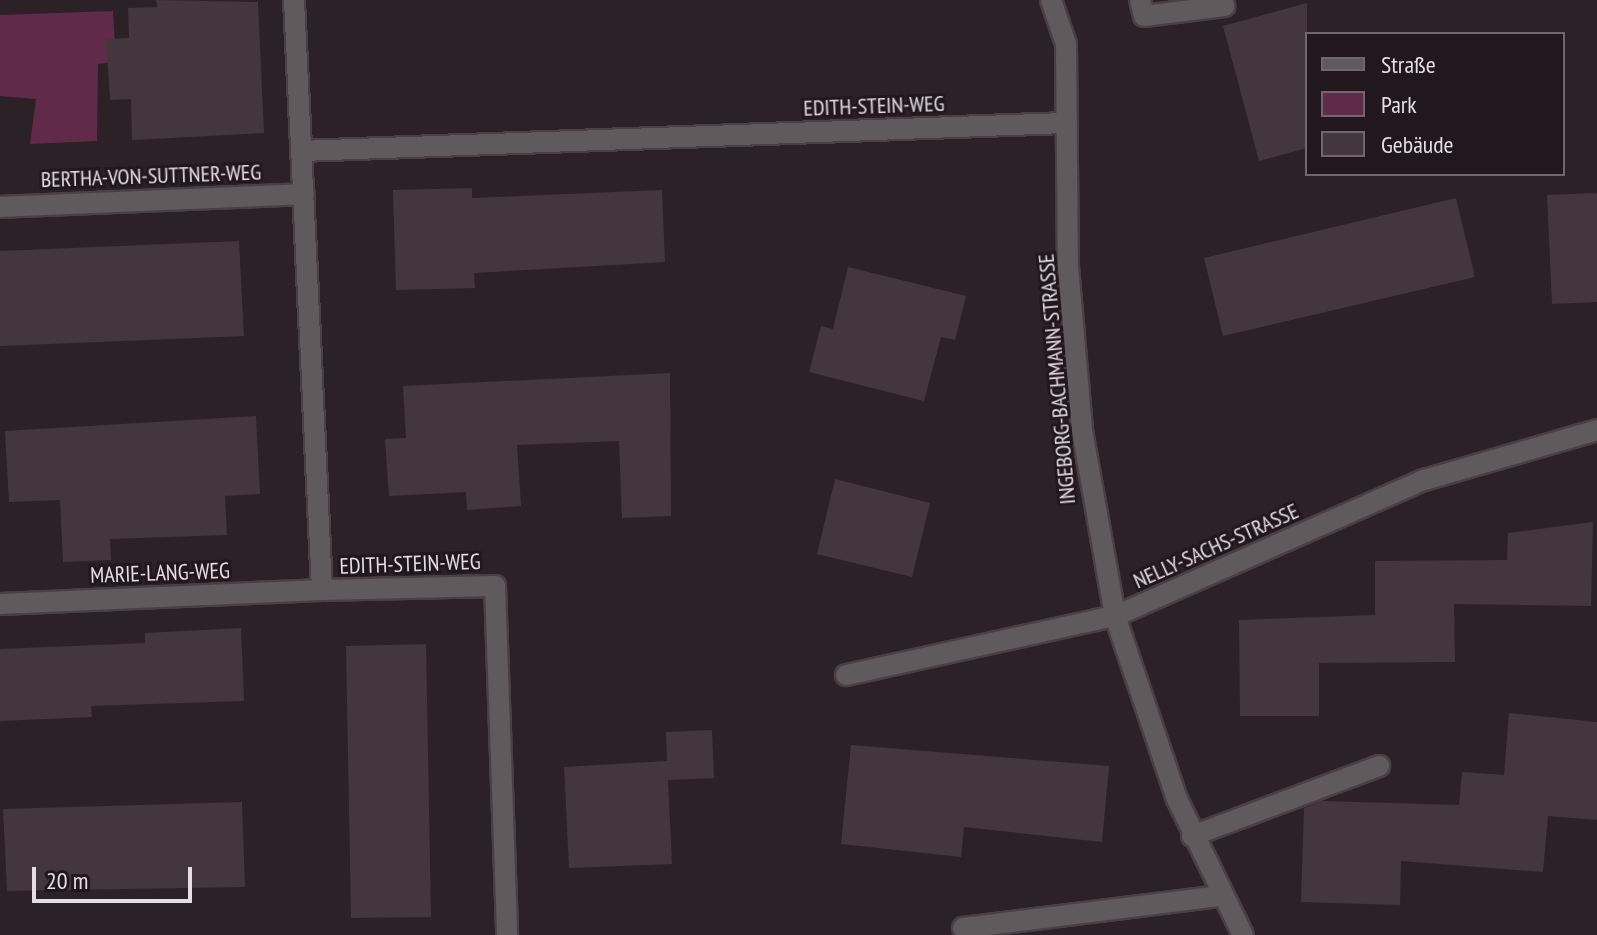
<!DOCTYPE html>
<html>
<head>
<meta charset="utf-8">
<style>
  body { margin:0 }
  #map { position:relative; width:1597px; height:935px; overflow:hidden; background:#2c2126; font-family:"PT Sans Narrow",sans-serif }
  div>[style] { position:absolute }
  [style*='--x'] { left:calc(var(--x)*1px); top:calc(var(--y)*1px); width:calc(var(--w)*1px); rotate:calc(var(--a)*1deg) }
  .green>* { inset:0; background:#612a49 }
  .building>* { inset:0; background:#43373d }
  .roads { filter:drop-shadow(2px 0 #4a3f44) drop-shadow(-2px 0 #4a3f44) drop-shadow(0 2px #4a3f44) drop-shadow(0 -2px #4a3f44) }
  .minor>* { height:20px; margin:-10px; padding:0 10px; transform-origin:10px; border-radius:10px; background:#605a5c }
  span { translate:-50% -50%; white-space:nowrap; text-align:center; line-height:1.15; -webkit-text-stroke:6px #22171d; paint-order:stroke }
  .street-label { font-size:22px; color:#e5dde1 }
  .legend { position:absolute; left:1305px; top:32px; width:260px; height:144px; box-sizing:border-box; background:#22171d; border:2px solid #70666b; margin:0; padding:10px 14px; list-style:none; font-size:24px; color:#e5dde1 }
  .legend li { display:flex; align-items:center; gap:16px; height:40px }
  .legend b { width:40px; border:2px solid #70666b }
  .scale { position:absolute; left:32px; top:867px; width:160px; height:36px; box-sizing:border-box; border:4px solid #e5dde1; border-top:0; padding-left:10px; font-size:24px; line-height:28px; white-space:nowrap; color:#e5dde1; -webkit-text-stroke:6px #22171d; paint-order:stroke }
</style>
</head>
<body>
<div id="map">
  <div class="green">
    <i style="clip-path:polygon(113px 11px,116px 62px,98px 64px,97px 141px,30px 144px,36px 99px,0 96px,0 15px)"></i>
  </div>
  <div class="building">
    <i style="clip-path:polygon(156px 0,258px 2px,264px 133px,132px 140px,131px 99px,110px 100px,106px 39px,129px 38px,128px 8px,157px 7px)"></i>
    <i style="clip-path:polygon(1307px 3px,1307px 148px,1259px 161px,1223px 26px)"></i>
    <i style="clip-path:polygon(472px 188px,472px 198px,662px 190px,665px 262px,474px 273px,475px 288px,396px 290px,393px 190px)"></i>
    <i style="clip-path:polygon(1597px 193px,1597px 302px,1552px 304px,1547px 195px)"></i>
    <i style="clip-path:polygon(1456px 198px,1475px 277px,1223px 336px,1204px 258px)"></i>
    <i style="clip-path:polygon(239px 241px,244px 336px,0 346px,0 251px)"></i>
    <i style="clip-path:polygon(848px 267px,966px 296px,955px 340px,941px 337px,924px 401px,809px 372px,821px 326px,833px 329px)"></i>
    <i style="clip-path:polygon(670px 373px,671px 516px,622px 518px,619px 441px,517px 445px,521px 506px,467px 510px,466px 492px,389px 496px,385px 439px,406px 438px,403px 386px)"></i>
    <i style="clip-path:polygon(256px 416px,260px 494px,225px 496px,227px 535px,110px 539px,111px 560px,63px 562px,60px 500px,9px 502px,5px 431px)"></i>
    <i style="clip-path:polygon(835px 479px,930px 503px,912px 577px,817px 554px)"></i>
    <i style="clip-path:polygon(1593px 522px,1591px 606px,1454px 604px,1455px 662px,1319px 663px,1319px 716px,1240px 716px,1239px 620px,1375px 615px,1375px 561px,1507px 560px,1508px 533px)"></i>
    <i style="clip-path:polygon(241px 628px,244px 701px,91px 706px,92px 717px,0 721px,0 649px,145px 643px,145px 633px)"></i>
    <i style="clip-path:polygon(426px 644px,431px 917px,351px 918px,346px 646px)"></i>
    <i style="clip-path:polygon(1509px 713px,1597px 722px,1597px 820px,1548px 816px,1543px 872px,1401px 861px,1400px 905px,1301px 902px,1304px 808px,1322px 801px,1459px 805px,1462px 772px,1504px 775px)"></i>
    <i style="clip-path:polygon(712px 730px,714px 778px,668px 780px,672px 864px,569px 868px,564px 767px,667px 761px,666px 732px)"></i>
    <i style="clip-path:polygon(851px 745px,1109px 766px,1102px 842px,964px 827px,961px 857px,841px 844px)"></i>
    <i style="clip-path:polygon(242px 802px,245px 887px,7px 891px,3px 809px)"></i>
  </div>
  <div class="roads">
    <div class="minor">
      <i style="--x:294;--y:0;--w:591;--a:87.28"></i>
      <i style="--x:322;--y:590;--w:173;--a:-1.3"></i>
      <i style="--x:495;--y:586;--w:349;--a:88"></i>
      <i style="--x:1051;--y:0;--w:46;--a:71.2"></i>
      <i style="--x:1066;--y:44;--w:222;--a:89.5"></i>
      <i style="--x:1068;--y:266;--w:165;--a:85.1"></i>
      <i style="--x:1082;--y:430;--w:189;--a:79.9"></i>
      <i style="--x:1115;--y:616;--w:193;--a:71.3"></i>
      <i style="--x:1177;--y:799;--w:151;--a:64.1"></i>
      <i style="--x:1140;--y:0;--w:16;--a:76"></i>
      <i style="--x:1144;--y:16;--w:81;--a:-7.1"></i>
      <i style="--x:301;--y:151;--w:766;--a:-2.1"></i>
      <i style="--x:0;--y:207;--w:304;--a:-2.4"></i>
      <i style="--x:0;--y:604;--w:322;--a:-2.5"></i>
      <i style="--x:846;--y:675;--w:275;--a:-12.4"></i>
      <i style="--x:1115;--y:616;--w:338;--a:-23.8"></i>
      <i style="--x:1424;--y:480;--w:180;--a:-16.1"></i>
      <i style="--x:1192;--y:836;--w:200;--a:-20.5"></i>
      <i style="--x:963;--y:928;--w:258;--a:-7.1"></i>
    </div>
  </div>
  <div class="street-label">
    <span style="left:874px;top:106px;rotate:-2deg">EDITH-STEIN-WEG</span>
    <span style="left:151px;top:176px;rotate:-2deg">BERTHA-VON-SUTTNER-WEG</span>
    <span style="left:1057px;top:379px;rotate:-95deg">INGEBORG-BACHMANN-STRASSE</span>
    <span style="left:1216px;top:546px;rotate:-24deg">NELLY-SACHS-STRASSE</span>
    <span style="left:410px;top:564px;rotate:-2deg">EDITH-STEIN-WEG</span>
    <span style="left:160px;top:573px;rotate:-2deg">MARIE-LANG-WEG</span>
  </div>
  <ul class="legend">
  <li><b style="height:10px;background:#605a5c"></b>Straße</li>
  <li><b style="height:22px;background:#612a49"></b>Park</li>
  <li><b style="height:22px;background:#43373d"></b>Gebäude</li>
  </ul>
  <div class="scale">20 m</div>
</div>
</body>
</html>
